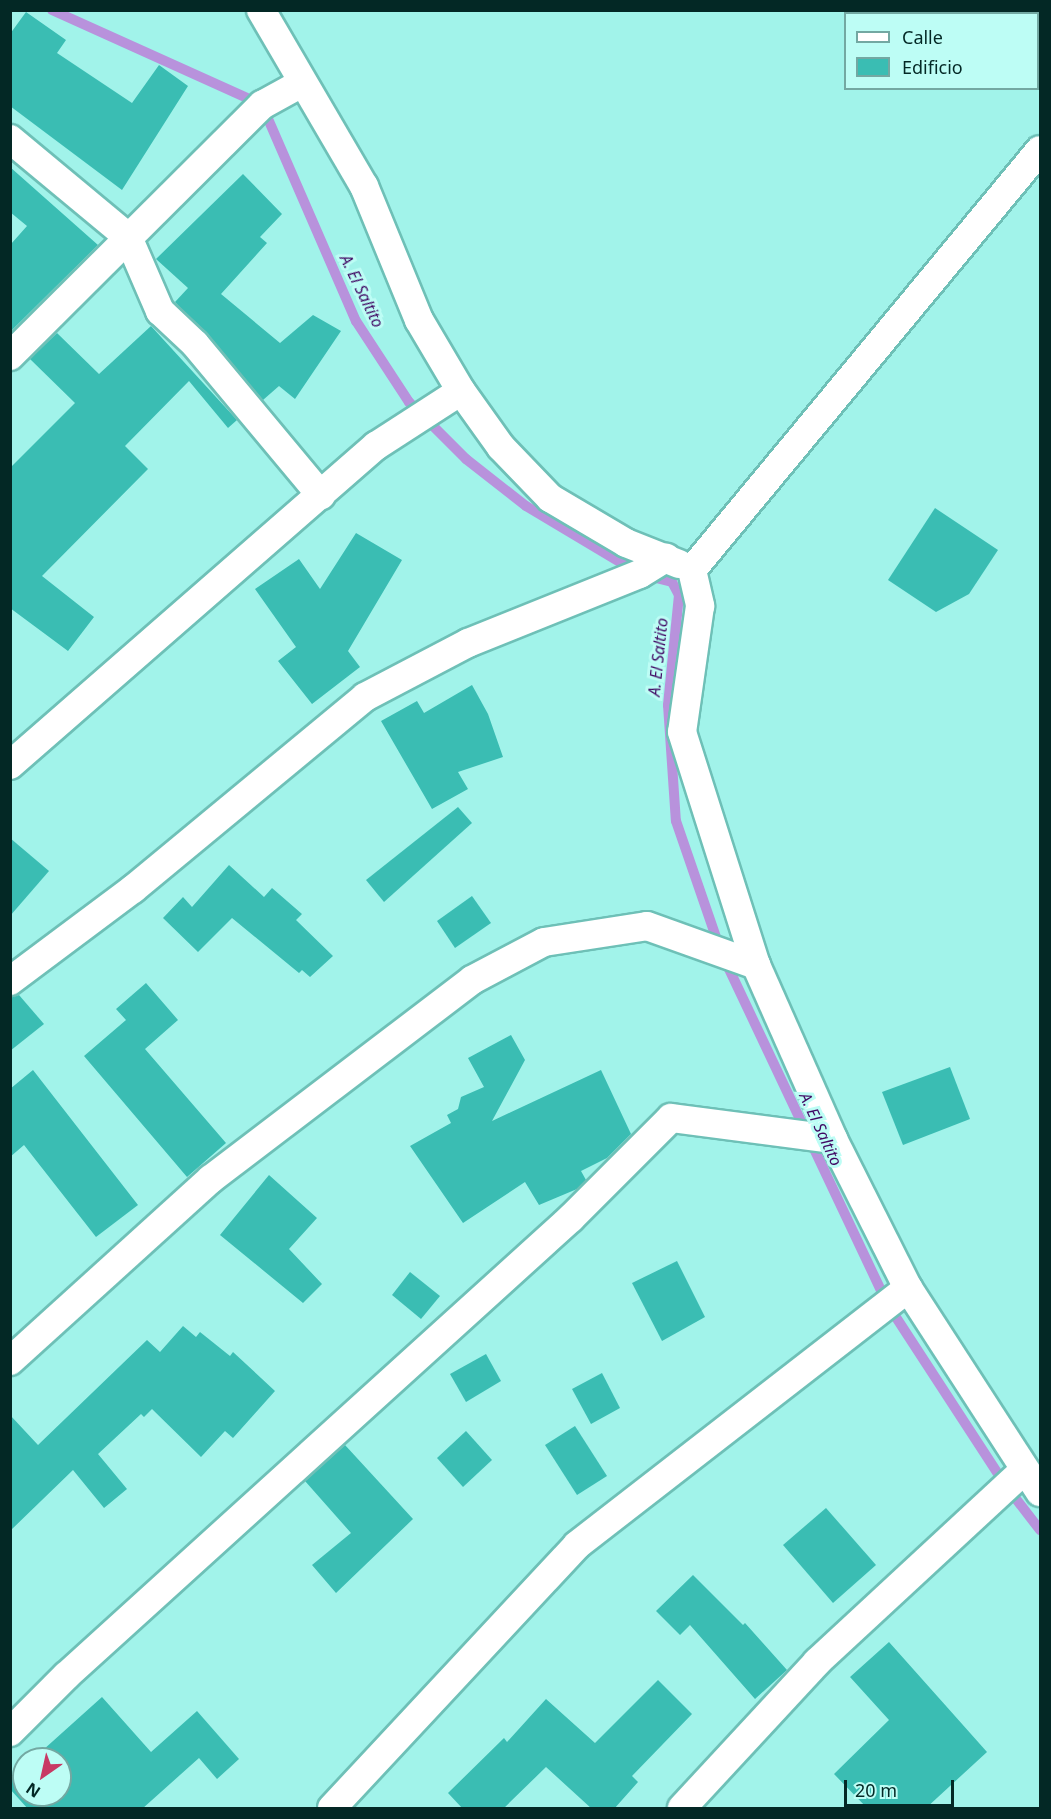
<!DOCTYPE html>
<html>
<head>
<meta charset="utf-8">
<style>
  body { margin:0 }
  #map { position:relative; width:1051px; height:1819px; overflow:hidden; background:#a1f3ea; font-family:"Noto Sans",sans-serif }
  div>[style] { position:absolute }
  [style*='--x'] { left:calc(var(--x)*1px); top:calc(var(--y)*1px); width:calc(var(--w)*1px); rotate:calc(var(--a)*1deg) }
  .stream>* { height:10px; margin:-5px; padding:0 5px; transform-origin:5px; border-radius:5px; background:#b892dc }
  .building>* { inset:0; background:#3abdb3 }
  .roads { filter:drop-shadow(2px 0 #6ec0b7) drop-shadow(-2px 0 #6ec0b7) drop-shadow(0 2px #6ec0b7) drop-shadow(0 -2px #6ec0b7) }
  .street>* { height:28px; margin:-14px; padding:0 14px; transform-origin:14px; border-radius:14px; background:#fff }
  span { translate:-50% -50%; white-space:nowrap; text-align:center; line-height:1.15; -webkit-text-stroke:6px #bdfdf5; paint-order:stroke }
  .water-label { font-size:16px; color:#400863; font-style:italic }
  .frame { position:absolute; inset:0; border:12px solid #032825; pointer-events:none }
  .legend { position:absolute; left:844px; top:12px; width:195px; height:78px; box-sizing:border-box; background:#bdfdf5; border:2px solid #73a8a2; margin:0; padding:8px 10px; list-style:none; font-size:18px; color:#032825 }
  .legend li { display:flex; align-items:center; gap:12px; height:30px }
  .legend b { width:30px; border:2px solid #73a8a2 }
  .north { position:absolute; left:12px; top:1747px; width:60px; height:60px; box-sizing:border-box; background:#bdfdf5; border:2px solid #73a8a2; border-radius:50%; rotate:214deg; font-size:16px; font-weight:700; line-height:24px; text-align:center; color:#032825 }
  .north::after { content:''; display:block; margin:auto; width:21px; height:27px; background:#c83964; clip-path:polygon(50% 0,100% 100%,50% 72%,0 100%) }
  .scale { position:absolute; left:844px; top:1780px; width:110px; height:27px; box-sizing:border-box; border:3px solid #032825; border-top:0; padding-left:8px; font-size:18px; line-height:21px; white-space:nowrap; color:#032825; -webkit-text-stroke:4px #bdfdf5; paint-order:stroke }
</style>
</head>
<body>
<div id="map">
  <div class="stream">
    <i style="--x:52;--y:10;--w:230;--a:24.3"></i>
    <i style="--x:262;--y:105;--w:236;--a:66.5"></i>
    <i style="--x:356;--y:321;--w:97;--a:56.8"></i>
    <i style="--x:409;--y:402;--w:81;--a:45"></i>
    <i style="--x:466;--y:459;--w:76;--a:38.1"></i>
    <i style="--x:526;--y:506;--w:133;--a:30.8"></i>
    <i style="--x:640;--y:574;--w:33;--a:14"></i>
    <i style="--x:672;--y:582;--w:15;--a:62"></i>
    <i style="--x:679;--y:595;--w:111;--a:95.7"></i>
    <i style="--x:668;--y:705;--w:116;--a:86.1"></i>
    <i style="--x:676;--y:821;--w:139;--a:71"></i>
    <i style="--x:721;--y:952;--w:391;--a:64.7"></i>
    <i style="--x:888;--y:1305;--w:216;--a:56.9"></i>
    <i style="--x:1006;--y:1486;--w:56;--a:52.3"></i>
  </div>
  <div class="building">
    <i style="clip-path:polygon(26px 12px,66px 40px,57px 53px,132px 103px,159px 65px,188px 86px,122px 190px,10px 106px,10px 34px)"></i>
    <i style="clip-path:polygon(10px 167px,98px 245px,10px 332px,11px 244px,27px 226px,10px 212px)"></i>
    <i style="clip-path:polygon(243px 174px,282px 214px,260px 237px,267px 243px,221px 294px,280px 343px,313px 315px,341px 331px,295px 399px,279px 386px,263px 400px,175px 302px,188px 288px,156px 259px)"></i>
    <i style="clip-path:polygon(151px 326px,237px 420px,228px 428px,189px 381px,125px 446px,148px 469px,42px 576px,94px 617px,68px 651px,10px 608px,10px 468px,75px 403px,30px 359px,57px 333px,99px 374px)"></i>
    <i style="clip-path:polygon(935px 508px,998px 550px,969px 594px,936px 612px,888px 580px)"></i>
    <i style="clip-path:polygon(356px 533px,402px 560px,348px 651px,360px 667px,312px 704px,278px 661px,296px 647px,255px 589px,299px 559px,320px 589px)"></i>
    <i style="clip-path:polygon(472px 685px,488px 714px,503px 757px,458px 772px,468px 789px,432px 809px,381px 721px,417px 701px,424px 713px)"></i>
    <i style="clip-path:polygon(458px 807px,472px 823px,384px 902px,366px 880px)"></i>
    <i style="clip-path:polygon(10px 838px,49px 871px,10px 916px)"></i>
    <i style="clip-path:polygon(229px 865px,264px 897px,272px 888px,302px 914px,296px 920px,333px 956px,310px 977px,302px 970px,299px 973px,232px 918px,198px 952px,163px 918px,183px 897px,192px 907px)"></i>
    <i style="clip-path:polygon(472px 896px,491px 923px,455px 948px,437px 921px)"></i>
    <i style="clip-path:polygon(146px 983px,178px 1020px,145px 1049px,226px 1143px,187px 1177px,84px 1056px,126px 1020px,116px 1009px)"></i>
    <i style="clip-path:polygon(19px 995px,44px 1024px,10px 1051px,10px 997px)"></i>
    <i style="clip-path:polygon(511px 1035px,525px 1060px,492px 1121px,601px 1070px,631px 1134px,607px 1158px,581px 1171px,586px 1180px,577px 1189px,539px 1205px,525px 1182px,463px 1223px,410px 1146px,451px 1123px,447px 1115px,458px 1109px,461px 1097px,484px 1087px,468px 1058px)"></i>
    <i style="clip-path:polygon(950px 1067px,970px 1119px,903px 1145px,882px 1092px)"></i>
    <i style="clip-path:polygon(33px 1070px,138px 1205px,96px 1237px,24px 1145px,10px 1157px,10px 1089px)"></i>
    <i style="clip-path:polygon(269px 1175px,317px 1218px,289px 1249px,322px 1284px,303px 1303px,220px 1235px)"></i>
    <i style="clip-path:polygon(677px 1261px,705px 1317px,662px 1341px,632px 1283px)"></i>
    <i style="clip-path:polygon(410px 1272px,440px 1296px,421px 1319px,392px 1295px)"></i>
    <i style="clip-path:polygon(183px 1326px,196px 1337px,200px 1332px,230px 1356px,233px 1352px,275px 1391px,233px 1438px,225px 1431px,201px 1457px,152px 1409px,144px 1417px,141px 1414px,98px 1454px,127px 1489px,104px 1508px,73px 1470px,10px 1531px,10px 1415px,38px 1445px,147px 1340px,160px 1352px)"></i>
    <i style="clip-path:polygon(486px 1354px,501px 1381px,466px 1402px,450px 1374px)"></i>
    <i style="clip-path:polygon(602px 1373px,620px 1408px,591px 1424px,572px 1389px)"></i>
    <i style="clip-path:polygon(575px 1426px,607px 1476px,577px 1495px,545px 1445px)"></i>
    <i style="clip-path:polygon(466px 1431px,492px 1460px,463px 1487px,437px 1458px)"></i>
    <i style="clip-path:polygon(345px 1445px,413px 1519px,336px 1593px,312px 1565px,351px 1533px,305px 1481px)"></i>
    <i style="clip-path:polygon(826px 1508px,876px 1565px,833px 1603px,783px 1545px)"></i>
    <i style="clip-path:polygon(693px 1575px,743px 1625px,745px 1623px,787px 1670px,755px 1699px,690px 1625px,680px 1635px,656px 1611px)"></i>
    <i style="clip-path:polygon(889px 1642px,987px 1752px,925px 1809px,868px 1809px,834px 1774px,889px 1720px,850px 1677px)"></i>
    <i style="clip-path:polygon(658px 1680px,692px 1714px,632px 1776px,638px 1782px,614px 1809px,592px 1809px,546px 1767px,503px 1809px,463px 1809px,448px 1793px,504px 1738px,507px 1742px,546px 1699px,595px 1743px)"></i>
    <i style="clip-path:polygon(102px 1697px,151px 1752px,197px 1711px,239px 1759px,217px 1779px,199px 1758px,142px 1809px,28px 1809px,10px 1789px,10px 1779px,24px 1767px,24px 1795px,60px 1795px,60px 1759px,33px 1759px)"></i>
  </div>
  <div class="roads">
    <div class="street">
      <i style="--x:261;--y:10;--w:204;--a:59.7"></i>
      <i style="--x:364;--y:186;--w:145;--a:67.7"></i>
      <i style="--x:419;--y:320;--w:82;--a:59.4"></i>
      <i style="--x:461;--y:391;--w:69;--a:54.5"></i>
      <i style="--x:501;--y:447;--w:71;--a:46.1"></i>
      <i style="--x:550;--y:498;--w:88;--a:30.6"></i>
      <i style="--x:626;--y:543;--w:57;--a:21.6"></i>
      <i style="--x:10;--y:139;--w:153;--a:39.7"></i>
      <i style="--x:128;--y:237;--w:81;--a:66.6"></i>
      <i style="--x:160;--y:311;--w:48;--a:43.3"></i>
      <i style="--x:195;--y:344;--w:197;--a:50.2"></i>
      <i style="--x:10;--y:356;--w:356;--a:-44.9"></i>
      <i style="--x:262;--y:105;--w:46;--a:-28.8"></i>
      <i style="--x:692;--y:570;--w:37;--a:77"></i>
      <i style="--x:700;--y:606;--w:127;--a:98.1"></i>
      <i style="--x:682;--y:732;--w:244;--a:72.4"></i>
      <i style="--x:756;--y:965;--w:190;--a:66.1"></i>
      <i style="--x:833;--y:1139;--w:167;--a:63.3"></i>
      <i style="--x:908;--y:1288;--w:243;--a:57.1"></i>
      <i style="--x:692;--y:570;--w:545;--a:-50.36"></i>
      <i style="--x:10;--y:765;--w:486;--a:-41.1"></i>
      <i style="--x:376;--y:446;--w:101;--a:-32.9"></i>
      <i style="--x:10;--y:981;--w:154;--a:-36.8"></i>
      <i style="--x:133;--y:889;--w:301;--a:-39.6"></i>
      <i style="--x:365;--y:697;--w:116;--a:-27.7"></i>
      <i style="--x:468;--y:643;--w:185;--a:-21.9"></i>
      <i style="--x:640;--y:574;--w:31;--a:-32"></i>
      <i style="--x:10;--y:1361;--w:271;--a:-42.2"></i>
      <i style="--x:211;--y:1179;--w:328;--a:-37.3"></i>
      <i style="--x:472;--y:980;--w:81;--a:-27.8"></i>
      <i style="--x:544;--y:942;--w:104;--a:-8.8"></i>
      <i style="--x:647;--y:926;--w:116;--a:19.7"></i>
      <i style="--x:10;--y:1732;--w:79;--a:-45"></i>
      <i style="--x:66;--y:1676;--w:682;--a:-42.21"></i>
      <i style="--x:571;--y:1218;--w:141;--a:-45"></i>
      <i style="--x:671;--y:1118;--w:163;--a:7.4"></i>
      <i style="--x:332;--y:1808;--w:359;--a:-47"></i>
      <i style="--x:577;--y:1545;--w:419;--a:-37.8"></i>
      <i style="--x:682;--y:1808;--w:199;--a:-47.2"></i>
      <i style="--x:817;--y:1662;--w:282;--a:-42.8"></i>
    </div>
  </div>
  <div class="water-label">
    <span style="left:362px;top:291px;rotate:64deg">A. El Saltito</span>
    <span style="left:658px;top:657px;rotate:-84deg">A. El Saltito</span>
    <span style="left:821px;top:1129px;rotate:65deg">A. El Saltito</span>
  </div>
  <div class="frame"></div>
  <ul class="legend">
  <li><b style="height:8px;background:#fff"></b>Calle</li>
  <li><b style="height:16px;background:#3abdb3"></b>Edificio</li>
  </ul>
  <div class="north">N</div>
  <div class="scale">20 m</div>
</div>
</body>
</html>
